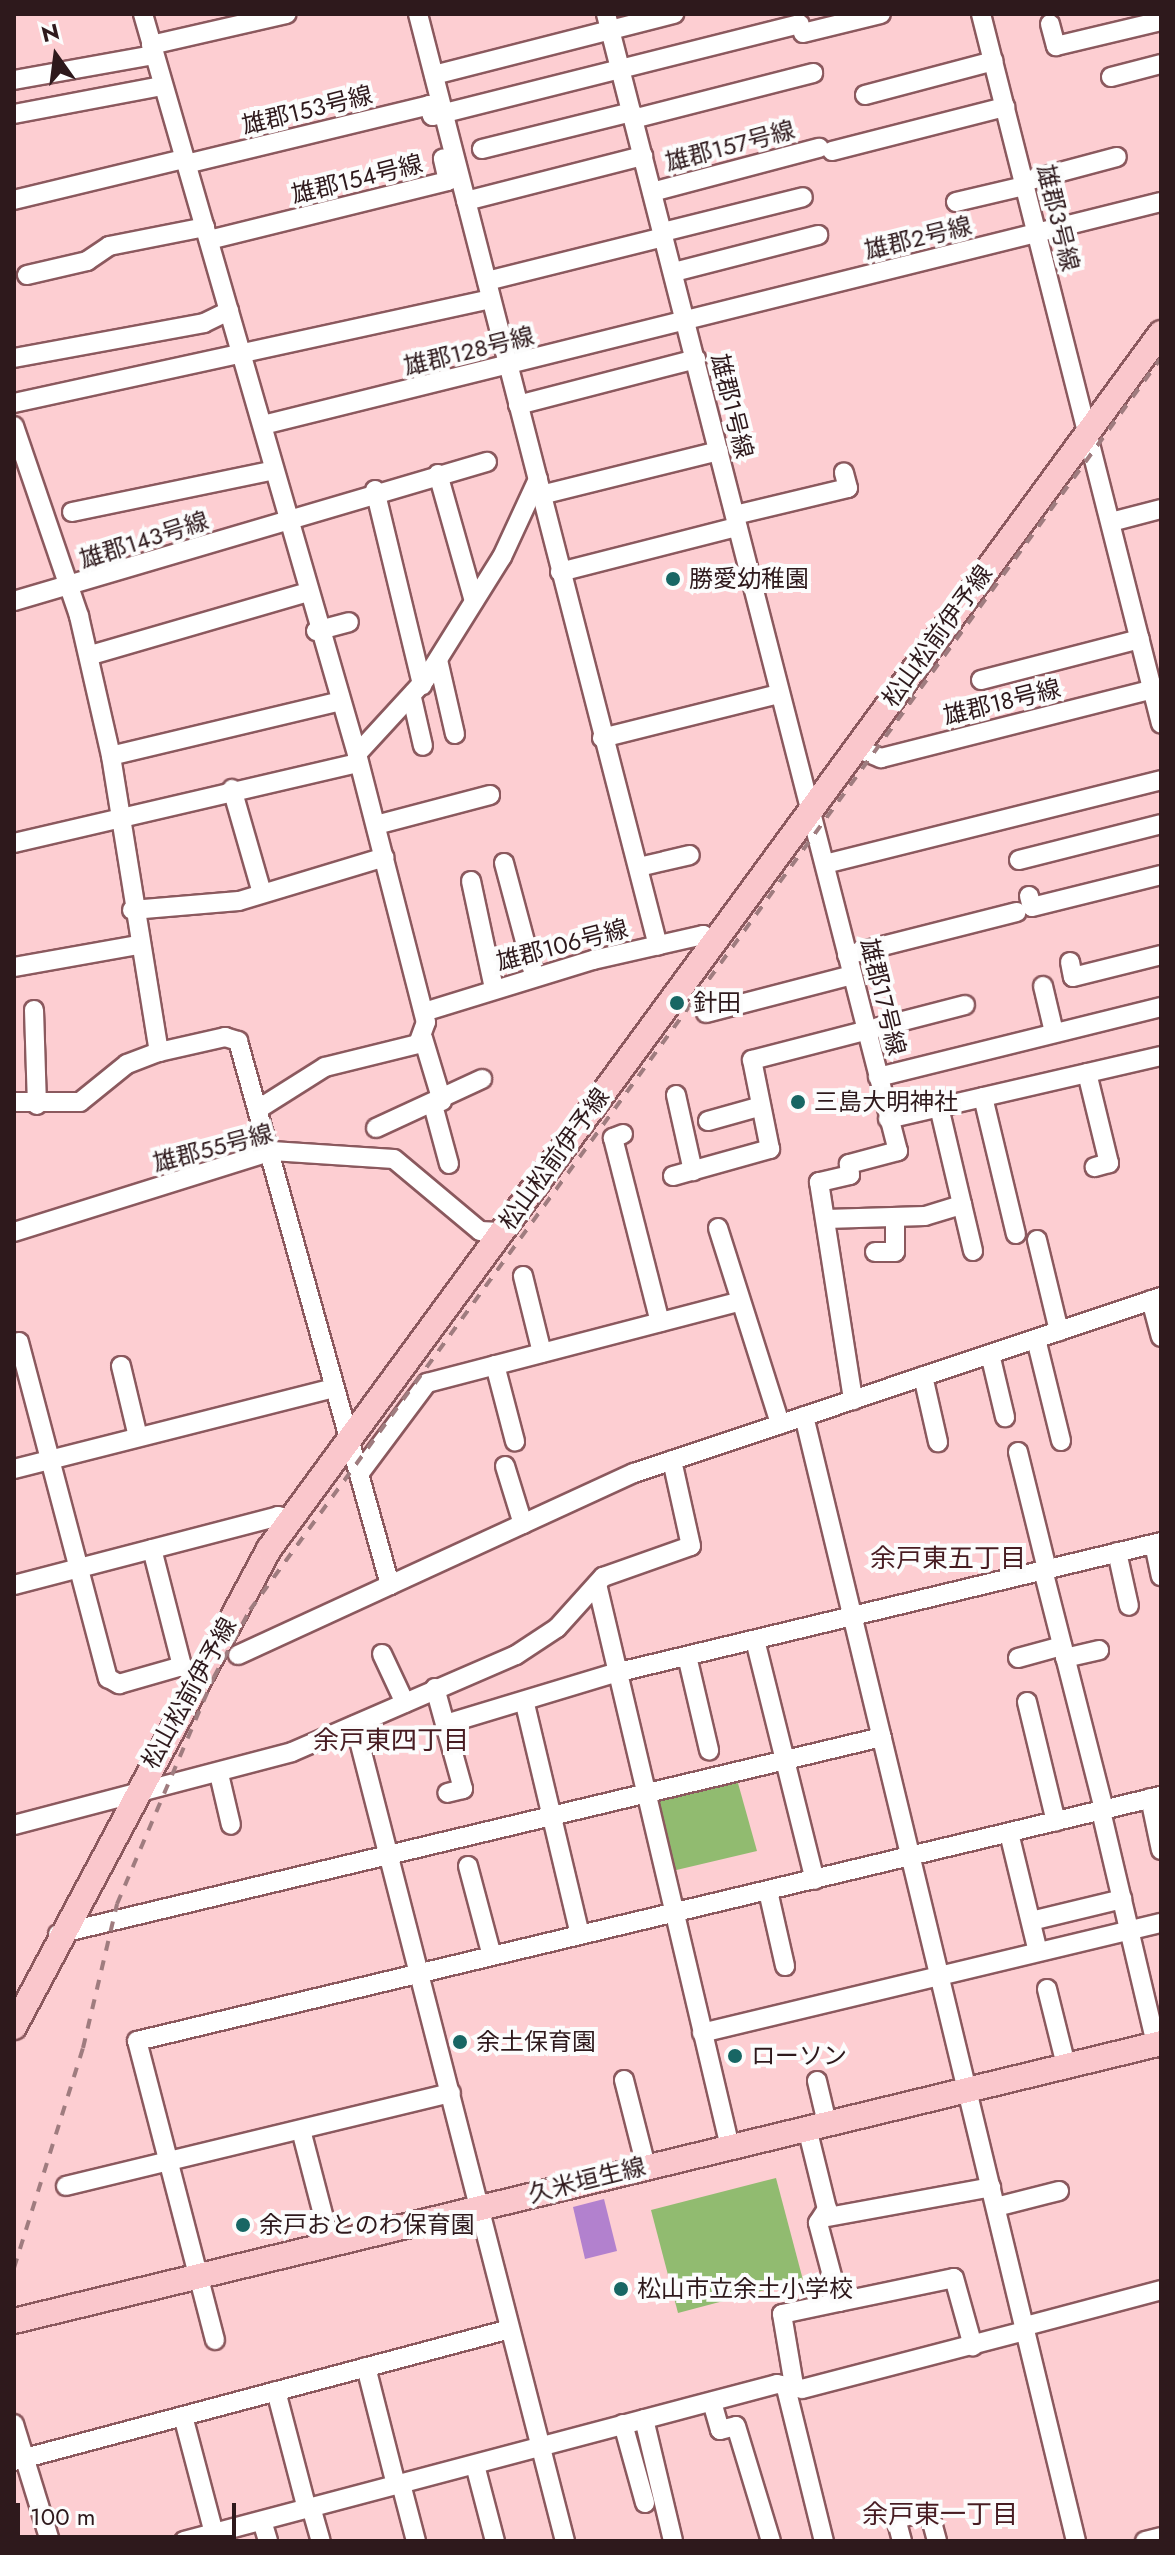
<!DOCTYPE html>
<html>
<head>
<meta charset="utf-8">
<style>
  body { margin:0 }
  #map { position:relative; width:1175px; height:2555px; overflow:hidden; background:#fdced2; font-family:Jost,"Noto Sans JP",sans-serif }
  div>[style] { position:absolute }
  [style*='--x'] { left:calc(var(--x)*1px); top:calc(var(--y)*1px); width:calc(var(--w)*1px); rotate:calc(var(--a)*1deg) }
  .green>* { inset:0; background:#91bb70 }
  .water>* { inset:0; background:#b281ce }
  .roads { filter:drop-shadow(2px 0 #8b595e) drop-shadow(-2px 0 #8b595e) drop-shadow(0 2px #8b595e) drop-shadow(0 -2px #8b595e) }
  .minor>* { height:18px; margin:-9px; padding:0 9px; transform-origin:9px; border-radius:9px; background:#fff }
  .major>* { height:24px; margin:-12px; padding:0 12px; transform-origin:12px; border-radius:12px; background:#fac7cc }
  .rail>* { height:4px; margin-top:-2px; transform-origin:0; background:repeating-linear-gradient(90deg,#9f7c7f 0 10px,transparent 0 20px) }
  .dots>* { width:22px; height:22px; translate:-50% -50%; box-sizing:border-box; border:4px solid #fcfcfc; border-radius:50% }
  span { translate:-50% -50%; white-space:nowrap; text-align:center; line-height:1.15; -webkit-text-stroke:8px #fcfcfc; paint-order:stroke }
  .street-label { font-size:24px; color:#2e191c }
  .poi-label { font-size:24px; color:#2e191c }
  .left { translate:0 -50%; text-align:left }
  .neighbourhood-label { font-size:26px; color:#471c22 }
  .frame { position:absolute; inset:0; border:16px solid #2e191c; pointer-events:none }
  .north { position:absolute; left:16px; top:16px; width:80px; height:80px; -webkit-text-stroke:6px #fcfcfc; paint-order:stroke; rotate:346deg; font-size:22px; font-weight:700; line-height:32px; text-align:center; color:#2e191c }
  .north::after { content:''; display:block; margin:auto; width:28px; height:36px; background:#2e191c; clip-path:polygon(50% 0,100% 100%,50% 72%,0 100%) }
  .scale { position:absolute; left:16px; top:2503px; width:220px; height:36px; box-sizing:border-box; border:4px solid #2e191c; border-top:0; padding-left:10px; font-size:24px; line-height:28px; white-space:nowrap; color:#2e191c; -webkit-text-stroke:6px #fcfcfc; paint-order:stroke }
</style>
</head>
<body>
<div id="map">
  <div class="green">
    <i style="clip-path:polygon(736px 1776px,757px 1851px,668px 1872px,650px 1798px)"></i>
    <i style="clip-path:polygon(776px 2178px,803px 2280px,678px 2313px,651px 2210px)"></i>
  </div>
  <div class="water">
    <i style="clip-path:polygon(604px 2199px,617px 2251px,585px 2259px,573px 2207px)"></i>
  </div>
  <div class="roads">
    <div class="minor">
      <i style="--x:143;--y:14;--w:770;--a:73.87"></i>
      <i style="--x:357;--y:754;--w:277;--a:75.6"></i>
      <i style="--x:426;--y:1022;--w:23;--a:110"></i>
      <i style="--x:418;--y:1044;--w:96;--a:166.1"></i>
      <i style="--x:325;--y:1067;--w:77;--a:147.8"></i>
      <i style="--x:418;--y:14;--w:962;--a:75.56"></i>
      <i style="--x:606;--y:14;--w:1174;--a:75.6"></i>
      <i style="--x:898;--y:1151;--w:51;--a:165.1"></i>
      <i style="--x:849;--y:1164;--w:11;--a:85"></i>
      <i style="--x:850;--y:1175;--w:32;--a:167"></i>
      <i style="--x:819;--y:1182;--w:221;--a:81.1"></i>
      <i style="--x:981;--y:14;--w:732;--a:75.77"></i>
      <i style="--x:1050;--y:24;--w:23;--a:75"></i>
      <i style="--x:1056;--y:46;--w:108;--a:-13.4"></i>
      <i style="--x:803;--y:33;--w:80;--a:-13.7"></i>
      <i style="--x:151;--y:45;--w:139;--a:-12.9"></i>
      <i style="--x:434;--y:75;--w:248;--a:-14.3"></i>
      <i style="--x:1111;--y:77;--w:52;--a:-14.6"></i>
      <i style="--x:14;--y:80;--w:141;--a:-10.2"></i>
      <i style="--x:865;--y:95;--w:133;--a:-14.8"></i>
      <i style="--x:14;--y:114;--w:151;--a:-10.7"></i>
      <i style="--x:433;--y:116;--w:378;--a:-14.1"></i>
      <i style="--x:633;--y:119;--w:186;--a:-14.3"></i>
      <i style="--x:482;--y:149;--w:154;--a:-13.9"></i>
      <i style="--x:832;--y:151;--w:179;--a:-14.3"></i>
      <i style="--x:186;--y:164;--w:250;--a:-13.6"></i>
      <i style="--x:429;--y:105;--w:11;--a:75"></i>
      <i style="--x:1023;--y:182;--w:97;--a:-14.9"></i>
      <i style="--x:652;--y:192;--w:173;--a:-14.8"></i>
      <i style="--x:14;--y:200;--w:175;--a:-13.6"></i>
      <i style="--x:466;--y:201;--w:183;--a:-14.3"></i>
      <i style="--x:956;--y:202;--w:70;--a:-13.2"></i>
      <i style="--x:663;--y:232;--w:144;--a:-14"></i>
      <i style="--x:209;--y:240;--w:246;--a:-13.9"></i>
      <i style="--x:448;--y:181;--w:23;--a:-103"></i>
      <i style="--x:674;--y:272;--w:149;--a:-14.4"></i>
      <i style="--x:27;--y:275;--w:62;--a:-13.1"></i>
      <i style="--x:87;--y:261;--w:27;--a:-34"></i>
      <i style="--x:109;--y:246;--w:98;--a:-11.2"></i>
      <i style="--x:487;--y:281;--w:182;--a:-14"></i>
      <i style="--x:14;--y:358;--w:193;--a:-10.4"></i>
      <i style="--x:204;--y:323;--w:28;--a:-26"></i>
      <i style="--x:14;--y:403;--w:488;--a:-12.3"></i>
      <i style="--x:518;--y:405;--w:184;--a:-14.5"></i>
      <i style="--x:263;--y:425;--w:925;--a:-13.95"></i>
      <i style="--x:14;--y:426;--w:201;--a:71.1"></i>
      <i style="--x:79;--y:616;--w:144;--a:77.1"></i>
      <i style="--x:438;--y:474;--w:132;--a:74.2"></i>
      <i style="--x:375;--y:490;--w:201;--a:76.4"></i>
      <i style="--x:541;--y:495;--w:183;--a:-13.9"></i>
      <i style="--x:72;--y:512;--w:206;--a:-11.7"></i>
      <i style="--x:735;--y:515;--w:116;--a:-13.4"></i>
      <i style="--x:848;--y:488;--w:16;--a:-105"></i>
      <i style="--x:1111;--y:522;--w:52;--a:-14.6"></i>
      <i style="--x:560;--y:572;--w:183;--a:-14.3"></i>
      <i style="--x:14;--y:601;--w:493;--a:-16.4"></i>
      <i style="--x:316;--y:631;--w:34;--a:-15"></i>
      <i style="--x:91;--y:655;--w:223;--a:-16.2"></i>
      <i style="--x:438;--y:660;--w:76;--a:77.1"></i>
      <i style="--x:981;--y:680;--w:164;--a:-14.5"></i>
      <i style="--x:412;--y:698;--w:49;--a:77.1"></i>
      <i style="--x:341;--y:701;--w:236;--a:166.6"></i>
      <i style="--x:111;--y:756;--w:300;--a:80.8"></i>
      <i style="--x:159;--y:1052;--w:68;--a:-12.8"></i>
      <i style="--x:225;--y:1037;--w:14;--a:17"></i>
      <i style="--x:238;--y:1041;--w:565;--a:74.39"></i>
      <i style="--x:602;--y:738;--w:182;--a:-14"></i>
      <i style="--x:856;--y:748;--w:27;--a:22"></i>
      <i style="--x:881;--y:758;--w:289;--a:-14.2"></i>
      <i style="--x:357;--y:754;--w:100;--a:-47.4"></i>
      <i style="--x:425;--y:680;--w:145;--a:-58"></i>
      <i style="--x:502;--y:557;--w:86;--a:-65.2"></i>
      <i style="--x:232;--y:789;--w:108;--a:73.9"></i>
      <i style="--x:376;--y:825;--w:118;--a:-14.7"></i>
      <i style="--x:14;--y:843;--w:354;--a:-13.1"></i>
      <i style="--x:1019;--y:860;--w:146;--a:-14.2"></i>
      <i style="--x:504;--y:863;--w:116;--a:75"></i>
      <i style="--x:825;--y:864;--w:346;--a:-14"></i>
      <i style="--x:639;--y:867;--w:52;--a:-13.2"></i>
      <i style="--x:471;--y:881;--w:109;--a:77.9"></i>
      <i style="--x:1029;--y:896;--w:11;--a:75"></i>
      <i style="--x:1032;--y:907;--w:133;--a:-13.9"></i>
      <i style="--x:132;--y:910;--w:107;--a:-4.8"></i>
      <i style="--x:239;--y:901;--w:152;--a:-16.8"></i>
      <i style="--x:847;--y:955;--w:175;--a:-14.2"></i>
      <i style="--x:1070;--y:962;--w:15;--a:79"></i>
      <i style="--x:1073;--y:977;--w:91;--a:-14"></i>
      <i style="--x:14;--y:967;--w:126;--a:-10.1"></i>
      <i style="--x:1043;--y:986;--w:47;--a:76.6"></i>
      <i style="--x:34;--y:1010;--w:95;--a:88.2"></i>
      <i style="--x:424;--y:1012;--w:177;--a:-17.1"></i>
      <i style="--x:593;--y:960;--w:113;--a:-12.8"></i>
      <i style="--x:703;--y:935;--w:11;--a:27"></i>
      <i style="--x:706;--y:1013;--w:151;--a:-14.6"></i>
      <i style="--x:423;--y:1038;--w:66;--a:73.2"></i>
      <i style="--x:1087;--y:1073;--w:93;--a:76.3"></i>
      <i style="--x:1109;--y:1163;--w:15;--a:164"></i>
      <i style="--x:878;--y:1077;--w:292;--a:-13.9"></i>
      <i style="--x:676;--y:1095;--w:78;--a:77.4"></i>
      <i style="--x:983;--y:1097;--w:141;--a:76.5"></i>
      <i style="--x:14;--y:1102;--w:66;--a:0"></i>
      <i style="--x:80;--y:1102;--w:60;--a:-39"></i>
      <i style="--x:127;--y:1064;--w:34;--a:-21"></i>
      <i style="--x:433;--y:1105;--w:61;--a:74.8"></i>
      <i style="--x:939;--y:1107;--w:148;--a:76.7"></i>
      <i style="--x:888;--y:1119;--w:280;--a:-13"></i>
      <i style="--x:708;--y:1121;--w:52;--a:-15.6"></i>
      <i style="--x:376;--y:1128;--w:117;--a:-24.8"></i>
      <i style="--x:623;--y:1134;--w:11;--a:158"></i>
      <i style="--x:613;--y:1138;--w:190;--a:75.7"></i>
      <i style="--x:673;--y:1176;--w:101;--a:-15.6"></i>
      <i style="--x:770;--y:1149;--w:91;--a:-101.4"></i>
      <i style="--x:752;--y:1060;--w:220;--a:-14.5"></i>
      <i style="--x:826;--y:1219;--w:99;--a:-1.7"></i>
      <i style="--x:925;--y:1216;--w:39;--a:-17"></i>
      <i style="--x:718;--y:1228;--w:206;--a:72.4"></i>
      <i style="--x:14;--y:1232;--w:270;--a:-17.4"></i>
      <i style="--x:272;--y:1151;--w:122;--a:3.8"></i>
      <i style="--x:394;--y:1159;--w:112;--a:39.9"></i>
      <i style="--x:480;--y:1231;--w:20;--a:3"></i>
      <i style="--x:1037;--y:1240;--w:94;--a:76.4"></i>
      <i style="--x:875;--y:1252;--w:20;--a:0"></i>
      <i style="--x:895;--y:1252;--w:35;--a:-90"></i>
      <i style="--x:523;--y:1276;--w:79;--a:76.1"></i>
      <i style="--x:1151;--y:1300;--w:38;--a:75"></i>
      <i style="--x:1036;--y:1339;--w:105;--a:76.2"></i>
      <i style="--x:19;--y:1342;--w:348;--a:75.2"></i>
      <i style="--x:108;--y:1678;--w:13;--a:29"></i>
      <i style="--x:119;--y:1684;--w:66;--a:-15.9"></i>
      <i style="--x:182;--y:1666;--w:19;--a:32"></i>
      <i style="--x:990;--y:1354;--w:65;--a:76.6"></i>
      <i style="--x:495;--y:1365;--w:79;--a:75.3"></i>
      <i style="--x:121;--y:1366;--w:73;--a:76.5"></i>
      <i style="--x:923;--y:1376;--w:68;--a:77.2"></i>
      <i style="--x:804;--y:1416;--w:1157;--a:76.41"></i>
      <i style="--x:1018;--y:1452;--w:121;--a:76.1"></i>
      <i style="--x:505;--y:1466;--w:61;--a:72.8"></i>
      <i style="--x:14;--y:1469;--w:330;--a:-14.2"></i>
      <i style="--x:359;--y:1474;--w:114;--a:-53.2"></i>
      <i style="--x:427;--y:1383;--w:322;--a:-14.6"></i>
      <i style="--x:1154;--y:1544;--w:33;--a:78"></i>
      <i style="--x:152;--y:1549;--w:121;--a:75.6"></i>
      <i style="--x:1117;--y:1552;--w:55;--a:77.5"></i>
      <i style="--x:1043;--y:1570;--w:248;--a:75.7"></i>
      <i style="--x:597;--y:1584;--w:578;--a:76.71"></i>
      <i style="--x:14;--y:1585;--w:273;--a:-14.6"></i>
      <i style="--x:278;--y:1516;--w:13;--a:13"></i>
      <i style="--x:755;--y:1640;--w:247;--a:76"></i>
      <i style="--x:382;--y:1654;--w:54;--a:64.9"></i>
      <i style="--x:238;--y:1655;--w:436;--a:-24.7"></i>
      <i style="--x:634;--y:1473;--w:556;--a:-18.47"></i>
      <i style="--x:687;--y:1656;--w:97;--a:76.8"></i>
      <i style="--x:1018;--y:1658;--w:46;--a:-15.3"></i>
      <i style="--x:1065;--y:1658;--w:35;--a:-13"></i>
      <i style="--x:435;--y:1688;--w:105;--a:74.5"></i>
      <i style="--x:463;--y:1789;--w:16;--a:166"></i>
      <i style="--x:1027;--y:1702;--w:123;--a:76.4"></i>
      <i style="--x:525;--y:1704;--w:237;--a:76.6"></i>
      <i style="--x:449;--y:1723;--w:173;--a:-16.8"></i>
      <i style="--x:615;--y:1673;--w:561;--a:-13.49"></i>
      <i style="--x:355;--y:1725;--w:843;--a:75.57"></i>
      <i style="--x:219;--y:1774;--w:52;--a:76.8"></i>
      <i style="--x:1150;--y:1798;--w:53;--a:78.1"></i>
      <i style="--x:1101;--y:1811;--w:239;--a:76.7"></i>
      <i style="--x:14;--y:1825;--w:287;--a:-14.7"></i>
      <i style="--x:292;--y:1752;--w:244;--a:-23.4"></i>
      <i style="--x:516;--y:1655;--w:49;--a:-33.4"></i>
      <i style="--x:557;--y:1628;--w:69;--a:-48"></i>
      <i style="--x:603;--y:1577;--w:93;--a:-19.4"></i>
      <i style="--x:691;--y:1546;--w:88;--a:-102.5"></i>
      <i style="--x:1009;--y:1833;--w:122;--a:76.3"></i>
      <i style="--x:468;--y:1866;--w:93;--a:75.1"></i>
      <i style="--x:768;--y:1891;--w:77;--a:77.2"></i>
      <i style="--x:1031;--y:1921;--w:94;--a:-13.6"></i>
      <i style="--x:58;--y:1934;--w:847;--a:-13.45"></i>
      <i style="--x:1047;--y:1989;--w:78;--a:76"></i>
      <i style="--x:702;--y:2033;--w:472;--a:-13.5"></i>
      <i style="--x:624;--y:2080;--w:89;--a:75.7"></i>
      <i style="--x:817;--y:2081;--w:43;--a:76.6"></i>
      <i style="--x:301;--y:2130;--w:119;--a:75.4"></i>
      <i style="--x:66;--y:2186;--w:396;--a:-13.6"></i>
      <i style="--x:996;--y:2207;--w:65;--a:-14.3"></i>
      <i style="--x:828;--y:2217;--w:166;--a:-10.4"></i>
      <i style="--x:839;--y:2302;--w:117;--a:-11.8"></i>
      <i style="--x:954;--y:2278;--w:71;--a:74.4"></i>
      <i style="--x:1026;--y:2326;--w:140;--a:-14.9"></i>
      <i style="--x:215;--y:2340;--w:309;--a:-104.6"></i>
      <i style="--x:137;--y:2041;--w:1053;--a:-13.46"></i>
      <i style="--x:366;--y:2367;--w:122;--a:75.7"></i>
      <i style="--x:794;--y:2385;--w:72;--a:-99.6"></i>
      <i style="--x:782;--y:2314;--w:58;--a:-11.9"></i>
      <i style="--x:839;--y:2302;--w:82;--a:-104.9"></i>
      <i style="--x:818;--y:2223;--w:17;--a:-57"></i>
      <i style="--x:827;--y:2209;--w:83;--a:-103.9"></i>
      <i style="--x:786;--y:2388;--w:158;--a:76.1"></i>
      <i style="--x:276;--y:2391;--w:122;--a:75.3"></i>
      <i style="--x:712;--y:2402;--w:29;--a:74"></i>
      <i style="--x:720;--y:2430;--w:16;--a:-14"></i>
      <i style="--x:736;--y:2426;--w:120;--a:73.1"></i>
      <i style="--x:183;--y:2416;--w:121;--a:75.2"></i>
      <i style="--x:644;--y:2419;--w:125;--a:76.6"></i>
      <i style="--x:14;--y:2424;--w:122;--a:72.9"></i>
      <i style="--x:623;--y:2424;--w:82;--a:74.4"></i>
      <i style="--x:14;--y:2461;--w:513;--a:-14.9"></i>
      <i style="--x:475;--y:2465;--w:79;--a:75.3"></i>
      <i style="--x:401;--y:2484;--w:59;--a:75.3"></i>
      <i style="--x:311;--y:2507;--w:35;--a:74"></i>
      <i style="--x:262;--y:2521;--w:21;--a:73"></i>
      <i style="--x:184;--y:2541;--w:613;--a:-14.83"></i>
      <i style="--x:777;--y:2384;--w:25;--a:11"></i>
      <i style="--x:802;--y:2389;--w:226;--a:-14.6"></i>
      <i style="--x:902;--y:2541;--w:23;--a:-105"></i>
      <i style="--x:896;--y:2519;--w:34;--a:-14"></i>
      <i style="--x:929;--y:2511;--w:31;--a:75"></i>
      <i style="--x:1145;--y:2541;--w:16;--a:-14"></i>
    </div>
    <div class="major">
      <i style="--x:14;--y:2027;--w:542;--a:-61.92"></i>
      <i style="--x:269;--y:1549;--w:1508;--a:-53.74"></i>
      <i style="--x:14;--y:2321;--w:1180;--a:-13.62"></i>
    </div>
  </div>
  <div class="rail">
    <i style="--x:14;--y:2268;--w:231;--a:-72.6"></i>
    <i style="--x:83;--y:2048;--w:148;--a:-76.7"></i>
    <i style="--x:117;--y:1904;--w:247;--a:-66.9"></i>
    <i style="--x:214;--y:1677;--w:76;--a:-61.8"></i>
    <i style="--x:250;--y:1610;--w:1548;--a:-53.96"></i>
  </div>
  <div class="dots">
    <i style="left:673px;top:579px;background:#186664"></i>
    <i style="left:677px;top:1003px;background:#186664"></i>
    <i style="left:798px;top:1102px;background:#186664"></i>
    <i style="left:460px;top:2042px;background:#186664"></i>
    <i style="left:735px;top:2056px;background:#186664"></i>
    <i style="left:243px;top:2225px;background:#186664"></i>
    <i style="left:621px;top:2289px;background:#186664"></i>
  </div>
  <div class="street-label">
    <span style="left:307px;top:110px;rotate:-14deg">雄郡153号線</span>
    <span style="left:730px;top:146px;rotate:-15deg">雄郡157号線</span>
    <span style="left:357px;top:179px;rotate:-14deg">雄郡154号線</span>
    <span style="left:1058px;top:218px;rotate:76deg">雄郡3号線</span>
    <span style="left:918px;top:238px;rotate:-14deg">雄郡2号線</span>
    <span style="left:469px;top:351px;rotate:-14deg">雄郡128号線</span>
    <span style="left:732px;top:406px;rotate:76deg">雄郡1号線</span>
    <span style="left:144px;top:540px;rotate:-18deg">雄郡143号線</span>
    <span style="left:937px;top:636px;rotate:-54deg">松山松前伊予線</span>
    <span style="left:1002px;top:702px;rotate:-14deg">雄郡18号線</span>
    <span style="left:562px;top:945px;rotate:-15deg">雄郡106号線</span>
    <span style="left:883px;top:997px;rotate:76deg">雄郡17号線</span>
    <span style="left:213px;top:1148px;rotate:-15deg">雄郡55号線</span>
    <span style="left:554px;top:1159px;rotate:-54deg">松山松前伊予線</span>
    <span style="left:189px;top:1693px;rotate:-61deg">松山松前伊予線</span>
    <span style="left:587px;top:2180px;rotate:-14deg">久米垣生線</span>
  </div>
  <div class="poi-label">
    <span class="left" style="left:689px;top:579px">勝愛幼稚園</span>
    <span class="left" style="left:693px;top:1003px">針田</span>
    <span class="left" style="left:814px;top:1102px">三島大明神社</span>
    <span class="left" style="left:476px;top:2042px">余土保育園</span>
    <span class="left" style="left:751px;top:2056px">ローソン</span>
    <span class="left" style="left:259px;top:2225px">余戸おとのわ保育園</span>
    <span class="left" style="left:637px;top:2289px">松山市立余土小学校</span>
  </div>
  <div class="neighbourhood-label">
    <span style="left:948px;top:1559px">余戸東五丁目</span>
    <span style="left:391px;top:1741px">余戸東四丁目</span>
    <span style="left:940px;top:2515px">余戸東一丁目</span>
  </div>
  <div class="frame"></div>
  <div class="north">N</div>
  <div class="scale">100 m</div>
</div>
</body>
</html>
